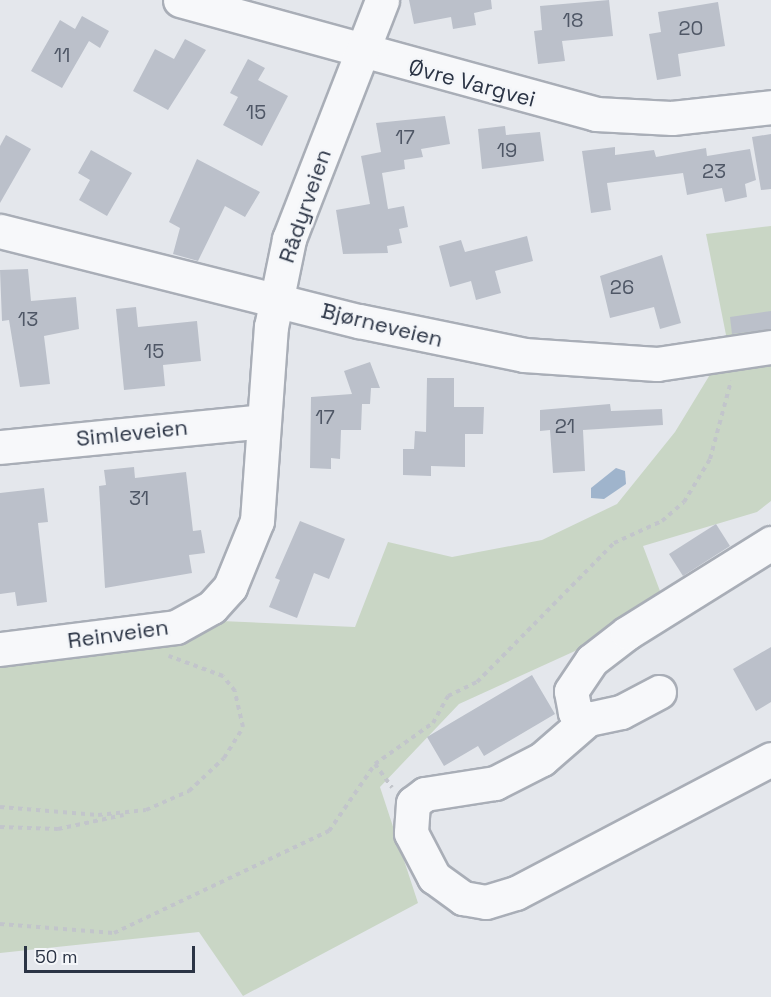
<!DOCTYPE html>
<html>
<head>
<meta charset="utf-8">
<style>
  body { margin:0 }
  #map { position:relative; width:771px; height:997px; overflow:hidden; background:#e4e7ec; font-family:"Space Grotesk",sans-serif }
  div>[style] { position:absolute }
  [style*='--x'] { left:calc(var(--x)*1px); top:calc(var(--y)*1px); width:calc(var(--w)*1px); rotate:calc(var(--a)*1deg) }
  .green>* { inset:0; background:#c9d6c5 }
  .water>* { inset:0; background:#9fb4cc }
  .building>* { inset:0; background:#bbc0ca }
  .path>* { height:4px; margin-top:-2px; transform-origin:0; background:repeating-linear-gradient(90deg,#c2c5cb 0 4.5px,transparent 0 9px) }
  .roads { filter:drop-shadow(2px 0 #a9aeb7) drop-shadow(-2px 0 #a9aeb7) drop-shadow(0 2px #a9aeb7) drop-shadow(0 -2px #a9aeb7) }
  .minor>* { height:33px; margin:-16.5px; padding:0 16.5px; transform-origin:16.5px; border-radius:16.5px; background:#f7f8fa }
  span { translate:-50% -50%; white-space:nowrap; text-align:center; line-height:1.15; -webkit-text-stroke:5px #f4f6f9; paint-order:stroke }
  .number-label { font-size:20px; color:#4f5766 }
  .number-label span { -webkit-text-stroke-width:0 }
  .street-label { font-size:22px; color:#2b3445 }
  .scale { position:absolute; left:24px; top:946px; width:171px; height:27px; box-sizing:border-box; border:3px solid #2b3445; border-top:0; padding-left:8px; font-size:18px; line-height:21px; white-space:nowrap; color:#2b3445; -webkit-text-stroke:4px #f4f6f9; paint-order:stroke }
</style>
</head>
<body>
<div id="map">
  <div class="green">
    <i style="clip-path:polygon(771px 226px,771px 501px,757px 512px,643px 546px,660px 591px,575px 651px,459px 704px,380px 787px,418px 903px,243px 996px,199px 932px,0 953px,0 661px,178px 642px,221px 621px,355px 627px,388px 542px,452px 557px,542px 540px,617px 504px,675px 432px,728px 345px,706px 234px)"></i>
  </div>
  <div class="water">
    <i style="clip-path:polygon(616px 468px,625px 471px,626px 484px,604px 499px,591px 498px,591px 488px)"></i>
  </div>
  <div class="building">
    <i style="clip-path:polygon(409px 0,491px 0,492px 9px,474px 13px,476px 25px,453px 29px,451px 17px,414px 24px)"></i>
    <i style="clip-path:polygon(609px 0,613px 36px,562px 41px,565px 61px,538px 64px,534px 31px,542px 30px,540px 6px)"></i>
    <i style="clip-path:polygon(718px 2px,725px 46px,678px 54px,681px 76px,657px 80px,649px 34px,661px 32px,658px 12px)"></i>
    <i style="clip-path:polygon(82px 16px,109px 31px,100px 48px,89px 41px,62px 88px,31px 71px,60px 20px,75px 29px)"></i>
    <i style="clip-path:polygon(185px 39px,206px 50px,168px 110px,133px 91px,155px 49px,174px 59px)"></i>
    <i style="clip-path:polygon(248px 59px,265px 68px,258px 80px,288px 96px,262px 146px,223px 125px,238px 97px,230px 93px)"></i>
    <i style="clip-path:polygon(445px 116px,450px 144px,421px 149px,423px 157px,404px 160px,405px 169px,382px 173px,388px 209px,404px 206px,408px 227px,399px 229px,402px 243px,387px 246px,388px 253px,343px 254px,336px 210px,370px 204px,361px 156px,381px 152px,376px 123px)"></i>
    <i style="clip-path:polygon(505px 126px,506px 135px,540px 132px,544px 161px,482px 169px,478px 129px)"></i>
    <i style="clip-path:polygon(771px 134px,771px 189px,761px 190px,752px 137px)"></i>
    <i style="clip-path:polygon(6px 135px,31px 149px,0 203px,0 146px)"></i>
    <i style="clip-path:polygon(615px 147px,615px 155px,654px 150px,656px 157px,706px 148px,707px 156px,750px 149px,756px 180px,745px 184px,747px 197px,725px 202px,722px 188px,687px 195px,683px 173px,607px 183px,611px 210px,591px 213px,582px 151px)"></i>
    <i style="clip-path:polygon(91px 150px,132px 173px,107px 216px,79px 200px,90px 180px,78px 173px)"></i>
    <i style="clip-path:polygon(197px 159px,260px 192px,245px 217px,225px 206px,198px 261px,173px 254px,180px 228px,169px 222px)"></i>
    <i style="clip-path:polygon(527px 236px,533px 261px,495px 271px,501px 293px,476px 300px,471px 281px,450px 287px,439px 246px,461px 240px,465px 252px)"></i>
    <i style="clip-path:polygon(662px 255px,681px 323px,660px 329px,654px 307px,610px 318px,600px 276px)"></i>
    <i style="clip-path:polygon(28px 269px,31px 301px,76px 297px,79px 329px,44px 336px,50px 384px,20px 387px,9px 320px,2px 321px,0 270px)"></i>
    <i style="clip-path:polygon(136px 307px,138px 327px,197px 321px,201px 361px,163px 365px,165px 386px,124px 390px,116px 309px)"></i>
    <i style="clip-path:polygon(771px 311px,771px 329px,732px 334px,730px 317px)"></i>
    <i style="clip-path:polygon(370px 362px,380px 388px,371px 388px,370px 404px,362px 404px,361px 430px,341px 430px,340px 459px,331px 458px,331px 469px,310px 468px,311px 397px,352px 394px,344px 371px)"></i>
    <i style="clip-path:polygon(427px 378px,454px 378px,454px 407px,484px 407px,483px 434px,465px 434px,465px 467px,431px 466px,431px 476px,403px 475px,403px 449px,414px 449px,415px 431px,426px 432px)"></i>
    <i style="clip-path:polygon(610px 404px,611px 411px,662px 409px,663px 425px,583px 430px,585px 471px,553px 473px,550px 430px,540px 431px,540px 410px)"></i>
    <i style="clip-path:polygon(134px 467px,135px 478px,186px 472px,193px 531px,201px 530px,205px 553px,189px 555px,192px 573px,105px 588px,99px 486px,106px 485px,104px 470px)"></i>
    <i style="clip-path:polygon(44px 488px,48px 522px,38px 523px,47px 602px,17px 606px,15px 592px,0 594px,0 493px)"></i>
    <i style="clip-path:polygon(300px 521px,345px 539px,329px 579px,314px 573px,297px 618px,269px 607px,280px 580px,275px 578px)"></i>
    <i style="clip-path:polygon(716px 524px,730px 546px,683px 576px,669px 554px)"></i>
    <i style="clip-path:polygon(771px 647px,771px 702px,756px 711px,733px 669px)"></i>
    <i style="clip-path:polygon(532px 675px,555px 714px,484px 756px,478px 746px,444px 766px,427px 737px)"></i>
  </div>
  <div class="path">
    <i style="--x:375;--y:764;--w:29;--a:54"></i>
    <i style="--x:0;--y:807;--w:98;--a:4.7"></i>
    <i style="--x:98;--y:815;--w:48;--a:-5.9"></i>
    <i style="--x:146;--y:810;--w:47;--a:-23.8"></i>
    <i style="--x:189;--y:791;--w:48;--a:-43.3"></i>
    <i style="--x:224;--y:758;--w:36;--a:-58"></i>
    <i style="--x:243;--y:727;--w:37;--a:-103"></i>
    <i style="--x:235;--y:691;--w:19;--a:-129"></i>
    <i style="--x:223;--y:676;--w:58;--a:-159.7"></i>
    <i style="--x:0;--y:827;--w:58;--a:2"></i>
    <i style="--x:58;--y:829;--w:67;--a:-12"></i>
    <i style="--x:0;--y:924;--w:114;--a:4.5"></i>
    <i style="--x:114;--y:933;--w:238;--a:-25.4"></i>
    <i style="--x:329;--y:831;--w:81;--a:-55.5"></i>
    <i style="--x:375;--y:764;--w:71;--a:-35.3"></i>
    <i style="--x:433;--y:723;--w:31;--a:-61"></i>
    <i style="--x:448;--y:696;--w:32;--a:-26"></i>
    <i style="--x:477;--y:682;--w:195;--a:-45.4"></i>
    <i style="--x:614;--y:543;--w:53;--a:-24.6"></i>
    <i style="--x:662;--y:521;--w:29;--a:-41"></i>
    <i style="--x:684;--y:502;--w:50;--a:-58.8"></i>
    <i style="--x:710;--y:459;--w:81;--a:-74.9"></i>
  </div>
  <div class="roads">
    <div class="minor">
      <i style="--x:180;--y:0;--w:431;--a:15.3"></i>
      <i style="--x:596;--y:114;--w:76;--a:3"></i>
      <i style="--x:672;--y:118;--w:100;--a:-6.3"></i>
      <i style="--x:0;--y:231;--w:370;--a:14.1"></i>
      <i style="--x:359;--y:321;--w:168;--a:11.6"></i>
      <i style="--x:524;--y:355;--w:133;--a:3.9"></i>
      <i style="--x:657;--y:364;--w:115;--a:-8.5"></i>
      <i style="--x:0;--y:447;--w:265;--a:-5.6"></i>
      <i style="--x:0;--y:649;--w:177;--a:-7.1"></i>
      <i style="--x:176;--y:627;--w:41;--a:-29.1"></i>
      <i style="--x:212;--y:607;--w:27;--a:-48"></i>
      <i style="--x:230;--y:587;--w:71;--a:-67.8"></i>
      <i style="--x:257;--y:521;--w:195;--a:-85.9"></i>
      <i style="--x:271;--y:327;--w:90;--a:-78.4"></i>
      <i style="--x:289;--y:239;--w:256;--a:-68.7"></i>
      <i style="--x:659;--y:692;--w:43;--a:152.2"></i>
      <i style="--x:621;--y:712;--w:34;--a:168"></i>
      <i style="--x:588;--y:719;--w:15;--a:-152"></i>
      <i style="--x:575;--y:712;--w:21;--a:-101"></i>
      <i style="--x:571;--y:691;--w:37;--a:-56"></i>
      <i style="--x:592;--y:660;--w:44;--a:-37.6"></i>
      <i style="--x:627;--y:633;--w:170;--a:-32"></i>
      <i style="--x:588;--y:719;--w:61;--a:139"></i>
      <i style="--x:542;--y:759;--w:53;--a:152.9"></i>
      <i style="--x:495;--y:783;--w:71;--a:171.1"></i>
      <i style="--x:425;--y:794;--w:15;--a:143"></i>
      <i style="--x:413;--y:803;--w:30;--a:94"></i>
      <i style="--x:411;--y:833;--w:50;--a:62.4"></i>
      <i style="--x:434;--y:877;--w:36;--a:36"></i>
      <i style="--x:463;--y:898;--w:23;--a:10"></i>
      <i style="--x:486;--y:902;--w:31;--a:-17"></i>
      <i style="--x:516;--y:893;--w:288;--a:-27.7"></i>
    </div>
  </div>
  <div class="number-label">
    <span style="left:573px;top:20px">18</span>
    <span style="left:691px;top:28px">20</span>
    <span style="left:62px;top:55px">11</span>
    <span style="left:256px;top:112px">15</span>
    <span style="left:405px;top:137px">17</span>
    <span style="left:507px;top:150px">19</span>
    <span style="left:714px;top:171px">23</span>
    <span style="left:622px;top:287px">26</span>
    <span style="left:28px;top:319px">13</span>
    <span style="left:154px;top:351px">15</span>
    <span style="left:325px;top:417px">17</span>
    <span style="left:565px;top:426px">21</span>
    <span style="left:139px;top:498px">31</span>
  </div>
  <div class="street-label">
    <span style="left:472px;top:83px;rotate:15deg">Øvre Vargvei</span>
    <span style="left:305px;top:206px;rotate:-71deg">Rådyrveien</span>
    <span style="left:382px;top:325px;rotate:14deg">Bjørneveien</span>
    <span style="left:132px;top:433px;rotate:-6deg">Simleveien</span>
    <span style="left:118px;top:634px;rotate:-8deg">Reinveien</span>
  </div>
  <div class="scale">50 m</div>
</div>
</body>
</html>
